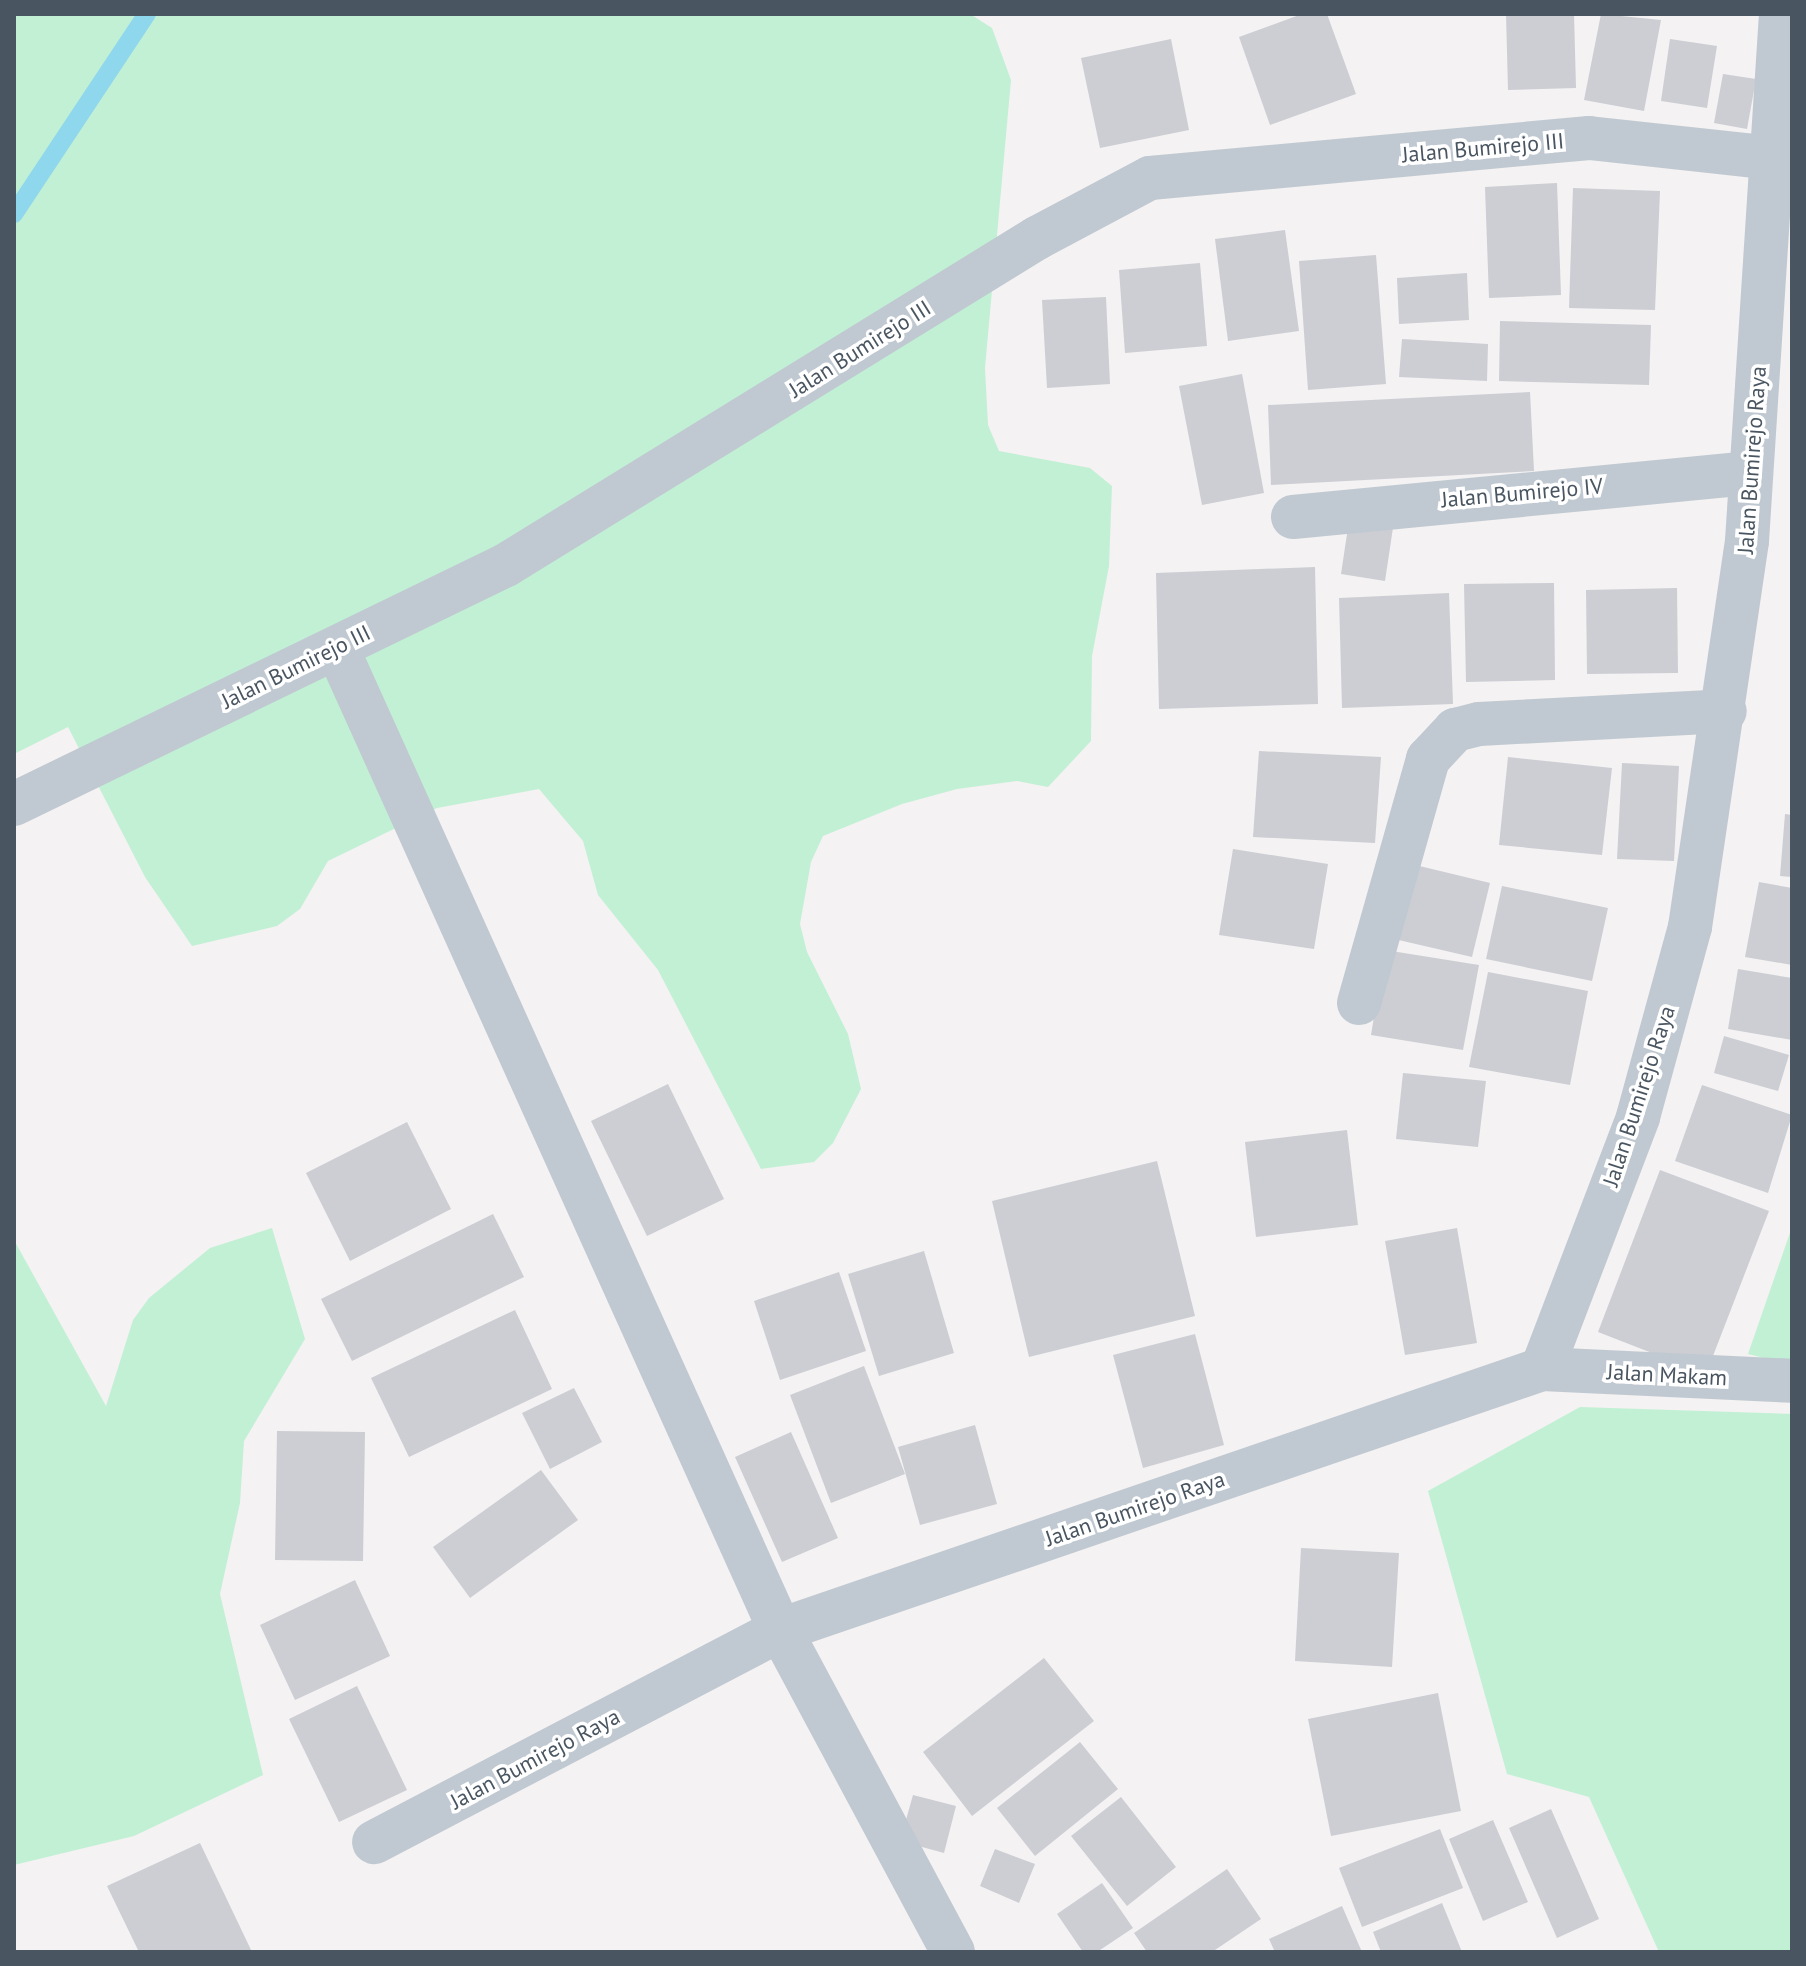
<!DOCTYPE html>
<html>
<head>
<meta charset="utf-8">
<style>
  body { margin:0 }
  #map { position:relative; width:1806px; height:1966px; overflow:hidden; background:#f4f2f2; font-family:"PT Sans",sans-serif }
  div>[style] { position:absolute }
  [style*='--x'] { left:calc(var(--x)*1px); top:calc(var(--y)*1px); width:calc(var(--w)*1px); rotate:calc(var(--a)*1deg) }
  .green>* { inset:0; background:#c2f0d5 }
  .stream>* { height:18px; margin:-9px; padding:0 9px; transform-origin:9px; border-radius:9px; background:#8fd7ed }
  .building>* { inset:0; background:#ccced4 }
  .minor>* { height:44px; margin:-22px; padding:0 22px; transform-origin:22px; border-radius:22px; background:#c0c9d1 }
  span { translate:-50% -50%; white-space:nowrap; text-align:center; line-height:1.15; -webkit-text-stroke:7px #fff; paint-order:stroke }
  .street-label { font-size:22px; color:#495560 }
  .frame { position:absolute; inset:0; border:16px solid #495560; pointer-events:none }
</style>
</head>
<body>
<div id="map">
  <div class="green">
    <i style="clip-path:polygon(14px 14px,970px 14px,992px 28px,1011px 80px,985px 368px,988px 425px,999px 451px,1090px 468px,1112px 486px,1109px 566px,1092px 656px,1091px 741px,1048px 787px,1017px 781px,957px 789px,902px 804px,823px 836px,811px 862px,800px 924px,807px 952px,848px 1034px,861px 1089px,833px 1143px,814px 1162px,761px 1169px,658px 970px,598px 895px,583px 841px,539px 789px,437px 808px,328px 861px,300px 909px,277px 926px,192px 946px,145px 877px,68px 727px,14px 754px)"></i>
    <i style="clip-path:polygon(1792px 1227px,1792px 1365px,1748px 1354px)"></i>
    <i style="clip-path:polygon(272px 1228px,305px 1339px,244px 1441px,240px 1503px,220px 1594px,263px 1775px,134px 1836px,14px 1865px,14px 1240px,106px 1406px,133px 1320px,149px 1298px,210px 1248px)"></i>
    <i style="clip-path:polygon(1580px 1407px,1792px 1414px,1792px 1952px,1659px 1952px,1589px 1797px,1507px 1774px,1428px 1491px)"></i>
  </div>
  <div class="stream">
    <i style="--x:14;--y:214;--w:240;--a:-56.4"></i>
  </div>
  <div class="building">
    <i style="clip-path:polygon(1302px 14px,1327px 14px,1356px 94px,1270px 125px,1239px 37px)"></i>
    <i style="clip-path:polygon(1506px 14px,1574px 14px,1576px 88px,1508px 90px)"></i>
    <i style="clip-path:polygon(1601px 14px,1661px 20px,1644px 111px,1584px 100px)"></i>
    <i style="clip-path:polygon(1171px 39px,1189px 130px,1100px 148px,1081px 58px)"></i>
    <i style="clip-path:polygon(1670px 39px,1717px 46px,1707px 108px,1661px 101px)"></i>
    <i style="clip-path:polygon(1723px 74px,1756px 79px,1747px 129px,1714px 123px)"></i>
    <i style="clip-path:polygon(1557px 183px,1561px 295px,1489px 298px,1485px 187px)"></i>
    <i style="clip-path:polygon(1573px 188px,1660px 191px,1655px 310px,1569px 308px)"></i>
    <i style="clip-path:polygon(1285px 230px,1299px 331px,1228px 341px,1215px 239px)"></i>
    <i style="clip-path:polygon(1376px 255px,1386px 384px,1308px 390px,1299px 261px)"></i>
    <i style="clip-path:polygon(1200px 263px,1207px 346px,1125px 353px,1119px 270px)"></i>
    <i style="clip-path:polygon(1467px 273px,1469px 320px,1399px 324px,1397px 278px)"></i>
    <i style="clip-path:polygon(1106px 297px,1110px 384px,1047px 388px,1042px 300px)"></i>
    <i style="clip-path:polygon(1500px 321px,1651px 325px,1649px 385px,1499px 381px)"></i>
    <i style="clip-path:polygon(1402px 339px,1488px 344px,1487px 381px,1399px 377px)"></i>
    <i style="clip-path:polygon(1242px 374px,1264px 493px,1202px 505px,1179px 386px)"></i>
    <i style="clip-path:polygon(1530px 392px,1534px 471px,1271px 485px,1268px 405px)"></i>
    <i style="clip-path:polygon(1350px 514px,1394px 521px,1385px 581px,1341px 574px)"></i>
    <i style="clip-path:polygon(1315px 567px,1318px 704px,1159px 709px,1156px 573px)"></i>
    <i style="clip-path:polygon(1554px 583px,1555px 680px,1466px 682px,1464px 584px)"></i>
    <i style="clip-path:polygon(1677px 588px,1678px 673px,1587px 674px,1586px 590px)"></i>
    <i style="clip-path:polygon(1449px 593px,1453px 704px,1342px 708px,1339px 598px)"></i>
    <i style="clip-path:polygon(1259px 751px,1381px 757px,1375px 843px,1253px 837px)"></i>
    <i style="clip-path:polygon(1508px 757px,1612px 768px,1602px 855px,1499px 845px)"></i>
    <i style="clip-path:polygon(1622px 763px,1679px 766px,1674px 861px,1617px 859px)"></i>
    <i style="clip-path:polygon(1785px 814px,1792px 815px,1792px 877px,1780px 876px)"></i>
    <i style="clip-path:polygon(1233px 849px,1328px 864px,1314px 949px,1219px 935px)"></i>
    <i style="clip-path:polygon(1407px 863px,1490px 883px,1472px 957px,1390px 938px)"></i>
    <i style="clip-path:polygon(1759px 882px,1792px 888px,1792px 965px,1745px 957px)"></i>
    <i style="clip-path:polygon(1502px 886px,1608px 908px,1592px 981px,1486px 959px)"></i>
    <i style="clip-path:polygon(1385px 950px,1479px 965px,1463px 1050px,1371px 1035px)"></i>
    <i style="clip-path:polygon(1738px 969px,1792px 978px,1792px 1040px,1728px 1029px)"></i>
    <i style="clip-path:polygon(1488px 972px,1588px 991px,1570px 1085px,1469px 1067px)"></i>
    <i style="clip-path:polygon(1724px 1036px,1789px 1055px,1778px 1091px,1714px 1073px)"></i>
    <i style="clip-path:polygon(1403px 1073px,1486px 1081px,1478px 1147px,1396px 1139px)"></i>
    <i style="clip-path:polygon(668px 1084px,724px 1199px,647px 1236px,591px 1121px)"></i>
    <i style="clip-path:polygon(1702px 1085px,1792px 1115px,1768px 1193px,1675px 1161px)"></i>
    <i style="clip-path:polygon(407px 1122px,451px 1209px,350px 1261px,306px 1173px)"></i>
    <i style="clip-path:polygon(1347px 1130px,1358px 1225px,1256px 1237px,1245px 1142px)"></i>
    <i style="clip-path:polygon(1157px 1161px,1195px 1316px,1029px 1357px,992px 1201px)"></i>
    <i style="clip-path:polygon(1660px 1170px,1769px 1211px,1706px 1374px,1598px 1332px)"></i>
    <i style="clip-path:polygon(493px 1214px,524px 1277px,352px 1361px,321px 1299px)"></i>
    <i style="clip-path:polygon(1457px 1228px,1477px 1343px,1405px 1355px,1385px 1241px)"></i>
    <i style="clip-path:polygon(924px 1251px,954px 1353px,879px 1376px,848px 1274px)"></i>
    <i style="clip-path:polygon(839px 1272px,866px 1351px,780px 1380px,754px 1301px)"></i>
    <i style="clip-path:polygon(515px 1310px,552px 1389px,409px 1457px,371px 1378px)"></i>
    <i style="clip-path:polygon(1195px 1334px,1224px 1445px,1143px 1468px,1113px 1355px)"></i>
    <i style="clip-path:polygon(864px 1366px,905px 1474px,831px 1503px,790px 1395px)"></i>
    <i style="clip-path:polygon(574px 1388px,602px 1442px,550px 1469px,522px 1413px)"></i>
    <i style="clip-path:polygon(975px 1425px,997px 1504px,920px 1525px,898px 1447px)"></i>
    <i style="clip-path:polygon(277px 1431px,365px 1432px,363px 1561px,275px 1560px)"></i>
    <i style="clip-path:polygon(791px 1432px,838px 1538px,782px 1562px,735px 1457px)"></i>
    <i style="clip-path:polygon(541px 1470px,578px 1520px,470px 1598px,433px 1547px)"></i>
    <i style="clip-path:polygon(1301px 1548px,1399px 1553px,1392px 1667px,1295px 1661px)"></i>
    <i style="clip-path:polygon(355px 1580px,390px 1656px,295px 1700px,260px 1625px)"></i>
    <i style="clip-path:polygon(1044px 1658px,1094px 1721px,972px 1816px,923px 1752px)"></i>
    <i style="clip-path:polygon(357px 1686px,407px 1790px,339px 1822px,289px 1719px)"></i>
    <i style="clip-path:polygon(1438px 1693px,1461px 1811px,1331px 1836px,1308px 1719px)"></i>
    <i style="clip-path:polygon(1080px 1742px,1118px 1789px,1035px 1856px,997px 1808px)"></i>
    <i style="clip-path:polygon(913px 1795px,956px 1806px,944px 1853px,900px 1841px)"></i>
    <i style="clip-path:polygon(1121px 1797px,1176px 1867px,1127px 1906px,1071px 1836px)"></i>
    <i style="clip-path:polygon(1551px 1809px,1599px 1919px,1557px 1938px,1509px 1828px)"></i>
    <i style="clip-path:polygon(1493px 1820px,1528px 1902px,1483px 1921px,1449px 1839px)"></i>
    <i style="clip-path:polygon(1440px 1829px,1463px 1888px,1362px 1927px,1339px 1868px)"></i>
    <i style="clip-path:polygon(200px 1843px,252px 1952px,139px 1952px,107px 1886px)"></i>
    <i style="clip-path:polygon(995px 1849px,1035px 1864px,1019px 1903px,980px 1886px)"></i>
    <i style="clip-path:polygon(1227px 1869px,1261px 1919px,1212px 1952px,1147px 1952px,1134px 1933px)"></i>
    <i style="clip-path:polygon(1102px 1883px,1133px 1928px,1097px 1952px,1083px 1952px,1057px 1914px)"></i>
    <i style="clip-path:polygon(1442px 1903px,1462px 1952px,1381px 1952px,1373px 1932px)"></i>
    <i style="clip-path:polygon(1342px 1906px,1362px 1952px,1275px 1952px,1269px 1939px)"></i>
  </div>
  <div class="minor">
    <i style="--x:1293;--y:517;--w:460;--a:-5.5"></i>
    <i style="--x:337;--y:648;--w:1077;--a:65.72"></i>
    <i style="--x:780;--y:1630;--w:458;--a:152.4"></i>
    <i style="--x:14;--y:804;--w:547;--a:-25.91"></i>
    <i style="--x:506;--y:565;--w:624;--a:-31.63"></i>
    <i style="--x:1037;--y:238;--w:128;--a:-28"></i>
    <i style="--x:1150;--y:178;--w:441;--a:-5.2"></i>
    <i style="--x:1589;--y:138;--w:184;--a:6.2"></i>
    <i style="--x:1359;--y:1003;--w:254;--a:-74.2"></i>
    <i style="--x:1428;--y:759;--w:40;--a:-47"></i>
    <i style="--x:1455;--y:730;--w:25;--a:-14"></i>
    <i style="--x:1479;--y:724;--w:246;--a:-3"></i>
    <i style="--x:1542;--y:1369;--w:250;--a:2.7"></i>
    <i style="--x:953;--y:1952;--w:366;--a:-118.2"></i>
    <i style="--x:780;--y:1630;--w:805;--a:-18.91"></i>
    <i style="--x:1542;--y:1369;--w:270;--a:-69.1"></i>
    <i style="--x:1638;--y:1117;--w:197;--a:-74.7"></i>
    <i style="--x:1690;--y:927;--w:390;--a:-81.6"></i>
    <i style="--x:1747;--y:541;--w:528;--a:-86.31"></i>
  </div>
  <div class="street-label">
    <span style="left:1483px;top:148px;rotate:-5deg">Jalan Bumirejo III</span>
    <span style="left:860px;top:349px;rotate:-32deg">Jalan Bumirejo III</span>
    <span style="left:1752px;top:460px;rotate:-86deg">Jalan Bumirejo Raya</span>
    <span style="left:1522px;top:493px;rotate:-5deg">Jalan Bumirejo IV</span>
    <span style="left:296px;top:667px;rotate:-26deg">Jalan Bumirejo III</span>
    <span style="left:1639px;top:1096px;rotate:-72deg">Jalan Bumirejo Raya</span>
    <span style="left:1667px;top:1375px;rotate:3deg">Jalan Makam</span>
    <span style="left:1135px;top:1509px;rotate:-19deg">Jalan Bumirejo Raya</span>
    <span style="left:535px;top:1759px;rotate:-28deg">Jalan Bumirejo Raya</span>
  </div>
  <div class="frame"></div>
</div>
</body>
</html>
